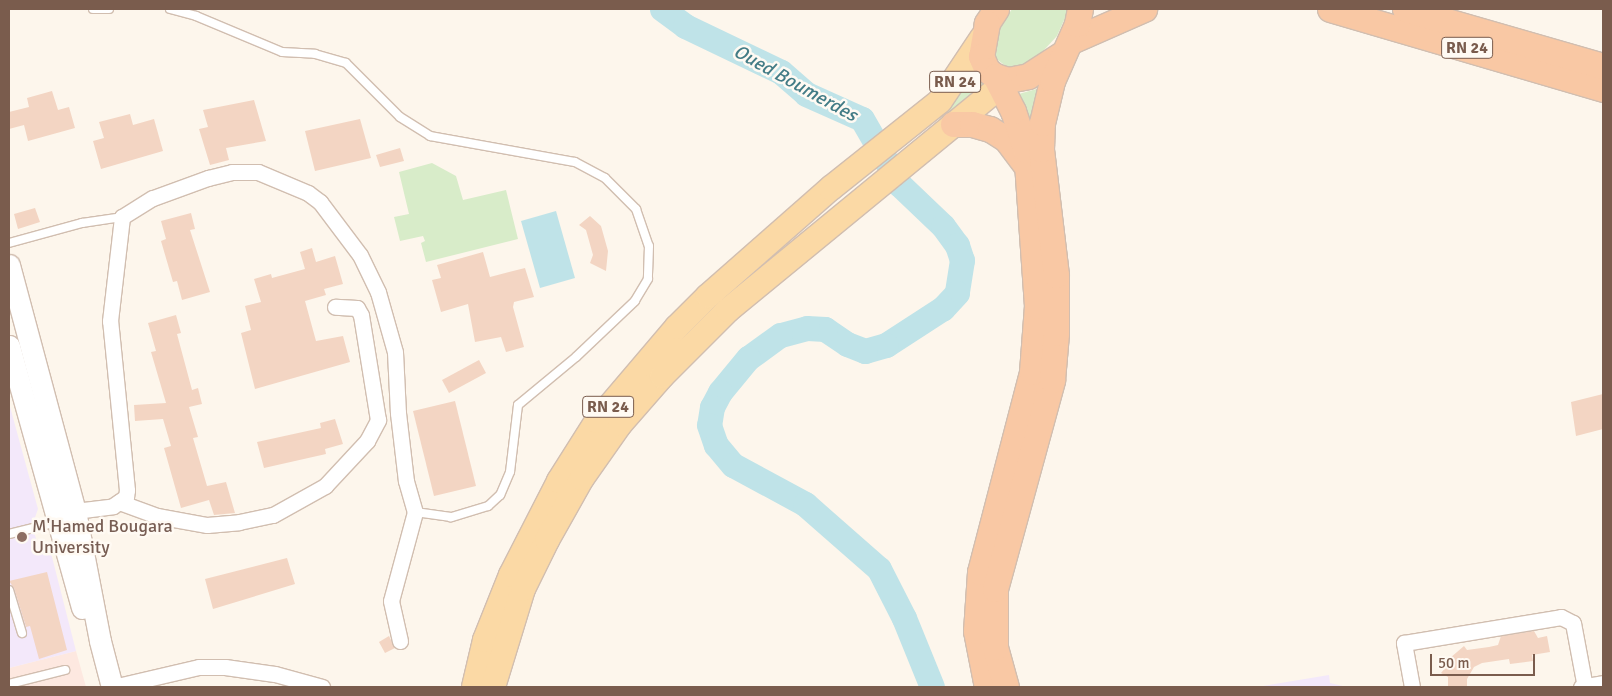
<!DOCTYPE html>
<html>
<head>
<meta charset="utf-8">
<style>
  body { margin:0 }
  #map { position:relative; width:1612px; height:696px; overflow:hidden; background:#fdf6ec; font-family:Signika,sans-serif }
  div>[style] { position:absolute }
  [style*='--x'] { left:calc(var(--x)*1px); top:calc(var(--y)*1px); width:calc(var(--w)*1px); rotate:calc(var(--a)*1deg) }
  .commercial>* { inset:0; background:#fde8e0 }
  .education>* { inset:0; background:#f3e8fa }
  .green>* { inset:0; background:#d8ecc9 }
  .water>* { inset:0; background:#bfe3e8 }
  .river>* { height:25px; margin:-12.5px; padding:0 12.5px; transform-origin:12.5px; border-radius:12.5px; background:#bfe3e8 }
  .building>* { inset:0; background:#f3d5c3 }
  .roads { filter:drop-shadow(1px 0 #d1beb0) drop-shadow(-1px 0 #d1beb0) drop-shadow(0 1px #d1beb0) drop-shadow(0 -1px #d1beb0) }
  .service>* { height:8px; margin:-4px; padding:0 4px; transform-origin:4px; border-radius:4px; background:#fff }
  .minor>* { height:15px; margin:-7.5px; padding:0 7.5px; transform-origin:7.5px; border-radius:7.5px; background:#fff }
  .secondary>* { height:21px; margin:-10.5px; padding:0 10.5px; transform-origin:10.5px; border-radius:10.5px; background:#fff }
  .primary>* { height:24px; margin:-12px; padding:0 12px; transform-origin:12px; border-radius:12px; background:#fbd9a5 }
  .trunk>* { height:25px; margin:-12.5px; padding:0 12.5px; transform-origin:12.5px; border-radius:12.5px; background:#f9c8a4 }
  .dots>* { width:14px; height:14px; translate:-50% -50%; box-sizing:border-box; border:2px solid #fffaf3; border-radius:50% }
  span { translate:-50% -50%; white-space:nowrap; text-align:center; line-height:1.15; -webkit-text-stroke:5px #fffaf3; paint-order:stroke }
  .shield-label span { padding:1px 4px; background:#fffaf3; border:1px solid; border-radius:4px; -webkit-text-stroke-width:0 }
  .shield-label { font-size:16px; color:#7a5c4d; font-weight:700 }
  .education-label { font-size:18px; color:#785e54 }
  .left { translate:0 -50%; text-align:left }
  .water-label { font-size:19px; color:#437c86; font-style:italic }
  .frame { position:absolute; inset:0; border:10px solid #7a5c4d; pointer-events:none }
  .scale { position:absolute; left:1430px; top:654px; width:105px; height:22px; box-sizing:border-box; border:2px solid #7a5c4d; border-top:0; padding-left:6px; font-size:15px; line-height:18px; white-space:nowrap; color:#7a5c4d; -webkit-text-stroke:4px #fffaf3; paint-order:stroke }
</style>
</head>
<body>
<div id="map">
  <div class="commercial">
    <i style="clip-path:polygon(76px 651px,86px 687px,9px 687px,9px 668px)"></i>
  </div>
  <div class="education">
    <i style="clip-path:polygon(9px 403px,38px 509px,32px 526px,40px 551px,48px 549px,51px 553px,76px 651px,9px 668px)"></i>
    <i style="clip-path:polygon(1329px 675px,1330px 683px,1347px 687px,1257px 687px)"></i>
  </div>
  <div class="green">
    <i style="clip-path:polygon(1012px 9px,1069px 9px,1057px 36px,1033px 62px,1008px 68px,994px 57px,996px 32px)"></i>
    <i style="clip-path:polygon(971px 74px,988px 88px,934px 122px,957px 96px)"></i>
    <i style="clip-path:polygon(1040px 88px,1032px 140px,1015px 95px)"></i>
    <i style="clip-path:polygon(432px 163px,456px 176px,463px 200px,506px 190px,518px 239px,426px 262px,421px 243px,425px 241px,423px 236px,400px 241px,394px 217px,409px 214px,399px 172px)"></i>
  </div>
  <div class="water">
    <i style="clip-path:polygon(556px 211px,575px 278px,540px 288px,521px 221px)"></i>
  </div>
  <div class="river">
    <i style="--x:662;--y:9;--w:29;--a:36"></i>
    <i style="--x:685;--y:26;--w:106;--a:25.6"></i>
    <i style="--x:781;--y:72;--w:33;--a:41"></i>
    <i style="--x:806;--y:94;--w:61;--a:24.1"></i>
    <i style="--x:862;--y:119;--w:76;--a:60.1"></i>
    <i style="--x:900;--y:185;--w:59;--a:43.6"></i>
    <i style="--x:943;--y:226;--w:24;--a:54"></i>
    <i style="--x:957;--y:245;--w:16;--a:72"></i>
    <i style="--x:962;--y:260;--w:33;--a:99"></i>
    <i style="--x:957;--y:293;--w:21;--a:133"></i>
    <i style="--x:943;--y:308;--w:68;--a:147"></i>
    <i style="--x:886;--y:345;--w:22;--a:164"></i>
    <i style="--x:865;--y:351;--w:19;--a:-159"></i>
    <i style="--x:847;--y:344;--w:27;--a:-146"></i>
    <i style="--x:825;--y:329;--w:18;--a:-177"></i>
    <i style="--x:807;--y:328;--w:28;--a:165"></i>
    <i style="--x:780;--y:335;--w:39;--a:144"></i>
    <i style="--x:748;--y:358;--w:44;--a:129.5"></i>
    <i style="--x:720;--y:392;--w:17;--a:118"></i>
    <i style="--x:712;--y:407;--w:18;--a:99"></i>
    <i style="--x:709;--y:425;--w:21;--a:71"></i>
    <i style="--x:716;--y:445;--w:26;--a:50"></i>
    <i style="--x:733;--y:465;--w:82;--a:28.4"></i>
    <i style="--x:805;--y:504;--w:98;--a:41.3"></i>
    <i style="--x:879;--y:569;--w:55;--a:63"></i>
    <i style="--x:904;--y:618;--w:74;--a:67.9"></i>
  </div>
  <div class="building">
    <i style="clip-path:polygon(52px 91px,58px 110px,69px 107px,75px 128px,28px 141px,24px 125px,9px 129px,9px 112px,29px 107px,27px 98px)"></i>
    <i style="clip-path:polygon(254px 100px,266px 141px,226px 148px,229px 160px,210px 165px,199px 129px,208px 127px,203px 110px)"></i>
    <i style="clip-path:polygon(130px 114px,133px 125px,154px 119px,163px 151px,101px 169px,93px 141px,104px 138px,99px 122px)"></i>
    <i style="clip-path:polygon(360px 119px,371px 158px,315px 171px,305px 131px)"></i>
    <i style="clip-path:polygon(400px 148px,404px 161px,380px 167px,376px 155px)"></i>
    <i style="clip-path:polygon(35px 208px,40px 222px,18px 229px,14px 214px)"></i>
    <i style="clip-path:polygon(191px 213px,195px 229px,190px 230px,210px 292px,182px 300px,177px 281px,173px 282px,161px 241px,166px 239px,161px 221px)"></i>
    <i style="clip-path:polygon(590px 216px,601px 226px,608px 251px,606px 271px,590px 263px,593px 255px,586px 230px,579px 225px)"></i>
    <i style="clip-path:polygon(312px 248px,316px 262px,335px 256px,343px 284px,324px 289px,326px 295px,305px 301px,316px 341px,343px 336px,350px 362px,255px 389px,241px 333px,251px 330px,245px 306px,261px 302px,254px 279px,271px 274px,272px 278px,305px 269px,300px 252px)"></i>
    <i style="clip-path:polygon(483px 252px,490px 277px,525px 268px,534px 297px,514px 302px,513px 307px,524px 347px,506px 352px,501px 337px,475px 342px,468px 304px,441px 312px,432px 280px,441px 278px,437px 265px)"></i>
    <i style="clip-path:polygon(176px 315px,181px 333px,177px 334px,192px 390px,198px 388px,202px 404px,189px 407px,198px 437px,193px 438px,207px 486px,226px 482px,235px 513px,214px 515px,209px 500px,181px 508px,164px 448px,171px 446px,163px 419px,135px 421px,134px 405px,166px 403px,151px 352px,156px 351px,148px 323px)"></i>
    <i style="clip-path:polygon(479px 360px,486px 373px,449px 393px,442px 380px)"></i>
    <i style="clip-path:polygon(1603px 394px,1603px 429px,1576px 436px,1571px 402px)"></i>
    <i style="clip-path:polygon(455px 401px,476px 486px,434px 496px,413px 411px)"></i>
    <i style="clip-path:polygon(335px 419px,343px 444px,325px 449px,326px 454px,264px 468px,257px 442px,321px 428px,320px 423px)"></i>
    <i style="clip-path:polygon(287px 558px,295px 584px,213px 609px,205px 579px)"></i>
    <i style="clip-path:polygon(47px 572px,67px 650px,39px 659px,30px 626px,26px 627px,14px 588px,9px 581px)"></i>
    <i style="clip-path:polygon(1534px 631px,1538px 638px,1547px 636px,1550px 652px,1532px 655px,1533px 661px,1510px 664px,1509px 659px,1482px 663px,1474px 667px,1467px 679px,1467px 687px,1448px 687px,1448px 677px,1441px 673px,1446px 667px,1443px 664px,1464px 646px,1467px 650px,1489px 647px,1498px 645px,1501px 636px)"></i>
    <i style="clip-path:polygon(389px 636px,395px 648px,385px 653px,379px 642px)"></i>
  </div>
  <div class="roads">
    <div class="service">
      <i style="--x:93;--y:9;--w:16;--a:0"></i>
      <i style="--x:170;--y:9;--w:27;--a:15"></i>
      <i style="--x:196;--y:16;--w:93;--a:22.7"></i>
      <i style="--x:282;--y:52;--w:33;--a:3"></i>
      <i style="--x:315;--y:54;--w:32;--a:16"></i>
      <i style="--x:346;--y:63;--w:76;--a:45"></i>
      <i style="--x:400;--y:117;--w:36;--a:32"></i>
      <i style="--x:430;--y:136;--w:147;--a:10.2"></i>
      <i style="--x:575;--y:162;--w:34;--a:28"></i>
      <i style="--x:605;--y:178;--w:44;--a:45"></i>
      <i style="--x:636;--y:209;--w:39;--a:71"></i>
      <i style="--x:649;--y:246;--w:33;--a:92"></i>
      <i style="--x:648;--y:279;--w:26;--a:121"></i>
      <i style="--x:635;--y:301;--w:81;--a:136.5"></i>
      <i style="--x:576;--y:357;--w:75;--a:140.4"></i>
      <i style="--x:518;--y:405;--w:67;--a:96.8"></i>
      <i style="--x:510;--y:472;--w:25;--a:113"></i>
      <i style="--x:500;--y:495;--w:16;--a:137"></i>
      <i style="--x:488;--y:506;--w:39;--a:163"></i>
      <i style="--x:451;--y:517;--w:36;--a:-172"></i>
      <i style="--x:9;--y:243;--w:76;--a:-15.3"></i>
      <i style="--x:82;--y:223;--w:40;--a:-8.5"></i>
      <i style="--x:9;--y:534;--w:49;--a:-14"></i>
      <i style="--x:9;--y:590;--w:45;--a:73.2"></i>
      <i style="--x:9;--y:684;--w:58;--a:-14"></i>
    </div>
    <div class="minor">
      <i style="--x:119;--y:502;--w:40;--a:20.2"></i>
      <i style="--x:157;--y:516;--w:51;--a:10.2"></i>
      <i style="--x:207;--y:525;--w:32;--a:-5"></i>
      <i style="--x:239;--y:522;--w:35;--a:-12"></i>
      <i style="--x:273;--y:515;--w:60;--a:-29.1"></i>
      <i style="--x:325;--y:486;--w:62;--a:-47"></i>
      <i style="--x:367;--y:441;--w:24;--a:-62"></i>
      <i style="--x:378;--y:420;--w:106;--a:-99.2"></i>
      <i style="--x:361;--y:315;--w:8;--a:-120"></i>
      <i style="--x:357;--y:308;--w:22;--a:-177"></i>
      <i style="--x:75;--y:511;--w:38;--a:-7"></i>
      <i style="--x:113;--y:506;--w:16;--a:-35"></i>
      <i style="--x:126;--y:497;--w:7;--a:-82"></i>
      <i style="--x:127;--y:490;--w:170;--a:-95.7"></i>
      <i style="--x:110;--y:321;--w:105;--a:-83.4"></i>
      <i style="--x:122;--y:217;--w:36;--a:-32"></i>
      <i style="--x:153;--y:198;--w:59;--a:-20"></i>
      <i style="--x:208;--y:178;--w:25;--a:-14"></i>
      <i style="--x:232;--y:172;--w:26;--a:0"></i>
      <i style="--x:258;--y:172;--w:54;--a:22.8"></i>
      <i style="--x:308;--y:193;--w:15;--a:37"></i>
      <i style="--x:320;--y:202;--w:66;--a:53"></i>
      <i style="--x:360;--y:255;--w:41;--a:64.1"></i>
      <i style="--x:378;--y:292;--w:62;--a:74.2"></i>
      <i style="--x:395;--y:352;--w:61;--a:87.2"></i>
      <i style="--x:398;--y:413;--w:68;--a:83.3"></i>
      <i style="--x:406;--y:481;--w:32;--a:74"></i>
      <i style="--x:415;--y:512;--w:92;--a:105.1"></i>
      <i style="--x:391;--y:601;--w:41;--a:77.3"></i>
      <i style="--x:113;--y:687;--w:88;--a:-13.1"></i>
      <i style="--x:199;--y:667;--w:26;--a:0"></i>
      <i style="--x:225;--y:667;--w:50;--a:8"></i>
      <i style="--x:275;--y:674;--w:49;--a:15.5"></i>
      <i style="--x:1412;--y:687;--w:45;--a:-100.3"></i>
      <i style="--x:1404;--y:643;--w:159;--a:-9.4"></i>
      <i style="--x:1561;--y:617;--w:13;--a:27"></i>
      <i style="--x:1573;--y:623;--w:65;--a:79.4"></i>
      <i style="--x:1581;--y:687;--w:22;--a:-10"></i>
    </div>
    <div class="secondary">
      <i style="--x:9;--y:265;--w:255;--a:75"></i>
      <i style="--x:75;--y:511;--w:132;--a:79.1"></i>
      <i style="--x:100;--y:641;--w:48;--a:75.4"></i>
      <i style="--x:9;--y:346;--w:272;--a:74.4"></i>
    </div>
    <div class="primary">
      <i style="--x:474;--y:687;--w:48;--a:-76.8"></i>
      <i style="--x:485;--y:640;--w:70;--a:-68.2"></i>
      <i style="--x:511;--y:575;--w:106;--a:-62.9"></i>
      <i style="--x:559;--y:481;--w:71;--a:-57.7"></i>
      <i style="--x:597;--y:421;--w:123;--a:-49.6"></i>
      <i style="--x:677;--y:327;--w:44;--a:-45"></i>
      <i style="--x:708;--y:296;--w:164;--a:-41.3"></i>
      <i style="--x:831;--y:188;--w:139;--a:-38.6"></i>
      <i style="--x:940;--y:101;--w:76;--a:-56.3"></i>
      <i style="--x:493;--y:687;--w:102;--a:-73"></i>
      <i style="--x:523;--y:589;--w:55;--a:-63.9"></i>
      <i style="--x:547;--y:540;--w:71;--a:-60.6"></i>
      <i style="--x:582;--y:478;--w:66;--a:-54.9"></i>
      <i style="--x:620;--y:424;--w:64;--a:-48.8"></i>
      <i style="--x:662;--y:376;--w:93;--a:-45"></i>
      <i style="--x:728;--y:310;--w:362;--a:-39.4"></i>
    </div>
    <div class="trunk">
      <i style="--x:996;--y:9;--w:17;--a:123"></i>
      <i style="--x:987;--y:23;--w:34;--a:100"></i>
      <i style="--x:981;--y:56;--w:15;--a:67"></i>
      <i style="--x:987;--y:70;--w:10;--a:37"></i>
      <i style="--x:995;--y:76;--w:14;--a:17"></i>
      <i style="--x:1008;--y:80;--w:20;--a:-11"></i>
      <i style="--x:1028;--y:76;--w:40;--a:-32.9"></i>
      <i style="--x:1330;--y:9;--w:284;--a:16.3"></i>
      <i style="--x:1405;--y:9;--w:206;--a:16.1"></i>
      <i style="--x:1071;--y:41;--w:80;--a:-23.7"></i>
      <i style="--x:953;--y:124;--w:19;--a:0"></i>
      <i style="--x:972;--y:124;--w:19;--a:16"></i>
      <i style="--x:990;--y:129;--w:19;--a:32"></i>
      <i style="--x:1006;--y:139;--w:31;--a:53"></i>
      <i style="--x:987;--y:687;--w:57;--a:-101.1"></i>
      <i style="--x:976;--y:631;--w:59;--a:-86.1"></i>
      <i style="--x:980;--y:572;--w:207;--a:-75.4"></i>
      <i style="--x:1032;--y:372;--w:66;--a:-85.7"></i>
      <i style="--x:1037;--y:306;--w:156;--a:-94"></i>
      <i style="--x:1026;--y:150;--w:41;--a:-108.4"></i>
      <i style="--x:1013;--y:111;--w:39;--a:-117"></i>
      <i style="--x:1006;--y:687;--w:41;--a:-105.4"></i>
      <i style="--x:995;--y:647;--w:58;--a:-90"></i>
      <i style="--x:995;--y:589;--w:217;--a:-74.7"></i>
      <i style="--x:1052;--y:380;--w:47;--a:-85.1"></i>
      <i style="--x:1056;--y:333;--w:58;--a:-90"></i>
      <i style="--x:1056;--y:275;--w:127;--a:-96.8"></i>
      <i style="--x:1041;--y:149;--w:26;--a:-88"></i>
      <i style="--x:1042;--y:123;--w:43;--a:-76.6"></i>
      <i style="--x:1052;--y:81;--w:62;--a:-66.3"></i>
      <i style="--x:1077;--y:24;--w:15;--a:-79"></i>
    </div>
  </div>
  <div class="dots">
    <i style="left:22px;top:537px;background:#8d6e63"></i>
  </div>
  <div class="shield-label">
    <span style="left:1467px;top:48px">RN 24</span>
    <span style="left:955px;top:82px">RN 24</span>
    <span style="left:608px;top:407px">RN 24</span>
  </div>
  <div class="education-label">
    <span class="left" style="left:32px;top:537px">M'Hamed Bougara<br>University</span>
  </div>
  <div class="water-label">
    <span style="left:795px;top:84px;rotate:29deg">Oued Boumerdes</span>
  </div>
  <div class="frame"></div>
  <div class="scale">50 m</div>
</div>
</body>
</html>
